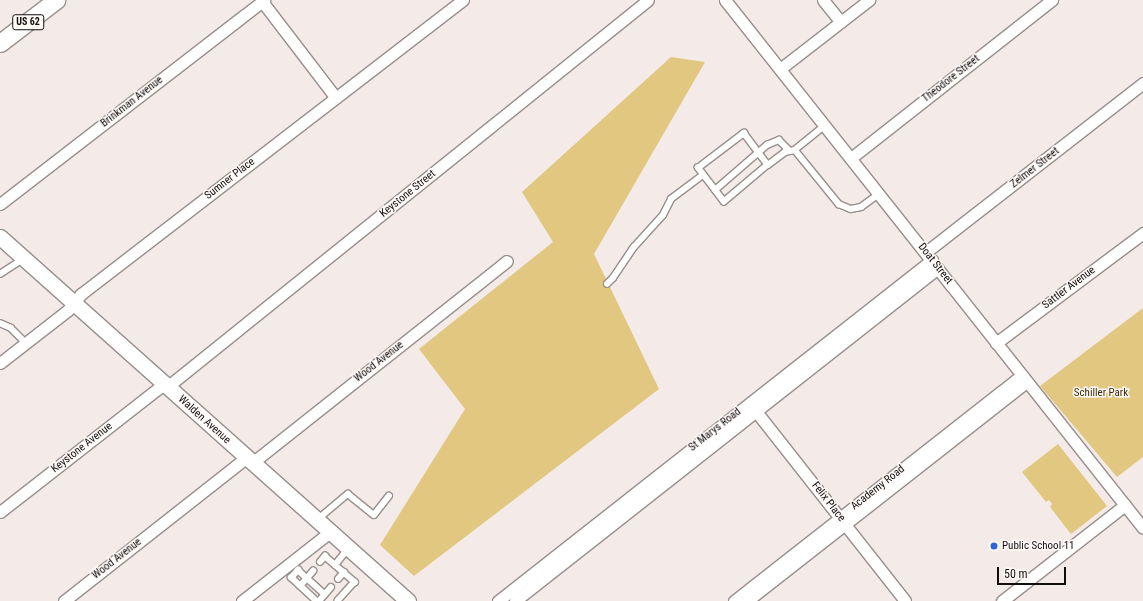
<!DOCTYPE html>
<html>
<head>
<meta charset="utf-8">
<style>
  body { margin:0 }
  #map { position:relative; width:1143px; height:601px; overflow:hidden; background:#f4ebe9; font-family:"Roboto Condensed",sans-serif }
  div>[style] { position:absolute }
  [style*='--x'] { left:calc(var(--x)*1px); top:calc(var(--y)*1px); width:calc(var(--w)*1px); rotate:calc(var(--a)*1deg) }
  .green>* { inset:0; background:#e1c77f }
  .roads { filter:drop-shadow(1px 0 #978f8c) drop-shadow(-1px 0 #978f8c) drop-shadow(0 1px #978f8c) drop-shadow(0 -1px #978f8c) }
  .lane>* { height:5.5px; margin:-2.75px; padding:0 2.75px; transform-origin:2.75px; border-radius:2.75px; background:#fff }
  .street>* { height:11px; margin:-5.5px; padding:0 5.5px; transform-origin:5.5px; border-radius:5.5px; background:#fff }
  .secondary>* { height:15px; margin:-7.5px; padding:0 7.5px; transform-origin:7.5px; border-radius:7.5px; background:#fff }
  .primary>* { height:17px; margin:-8.5px; padding:0 8.5px; transform-origin:8.5px; border-radius:8.5px; background:#fff }
  .dots>* { width:11px; height:11px; translate:-50% -50%; box-sizing:border-box; border:2px solid #fff9f8; border-radius:50% }
  span { translate:-50% -50%; white-space:nowrap; text-align:center; line-height:1.15; -webkit-text-stroke:3px #fff9f8; paint-order:stroke }
  .shield-label span { padding:1px 3px; background:#fff9f8; border:1px solid; border-radius:3px; -webkit-text-stroke-width:0 }
  .shield-label { font-size:10px; color:#110e0e; font-weight:700 }
  .street-label { font-size:11px; color:#110e0e }
  .park-label { font-size:11px; color:#382b00 }
  .poi-label { font-size:11px; color:#110e0e }
  .left { translate:0 -50%; text-align:left }
  .scale { position:absolute; left:997px; top:567px; width:69px; height:18px; box-sizing:border-box; border:2px solid #110e0e; border-top:0; padding-left:5px; font-size:12px; line-height:14px; white-space:nowrap; color:#110e0e; -webkit-text-stroke:3px #fff9f8; paint-order:stroke }
</style>
</head>
<body>
<div id="map">
  <div class="green">
    <i style="clip-path:polygon(671px 57px,705px 62px,594px 254px,659px 389px,414px 576px,380px 545px,465px 409px,419px 349px,553px 242px,522px 192px)"></i>
    <i style="clip-path:polygon(1143px 308px,1143px 457px,1117px 477px,1040px 386px)"></i>
    <i style="clip-path:polygon(1058px 444px,1107px 506px,1071px 534px,1050px 507px,1052px 504px,1049px 500px,1046px 502px,1022px 472px)"></i>
  </div>
  <div class="roads">
    <div class="lane">
      <i style="--x:825;--y:126;--w:38;--a:141"></i>
      <i style="--x:795;--y:150;--w:70;--a:50.8"></i>
      <i style="--x:839;--y:204;--w:13;--a:23"></i>
      <i style="--x:851;--y:209;--w:10;--a:-11"></i>
      <i style="--x:861;--y:207;--w:22;--a:-36"></i>
      <i style="--x:768;--y:165;--w:57;--a:139.9"></i>
      <i style="--x:724;--y:202;--w:43;--a:-127.4"></i>
      <i style="--x:698;--y:168;--w:58;--a:-37.3"></i>
      <i style="--x:744;--y:133;--w:40;--a:53"></i>
      <i style="--x:768;--y:165;--w:21;--a:-37"></i>
      <i style="--x:785;--y:152;--w:10;--a:-11"></i>
      <i style="--x:715;--y:190;--w:69;--a:-40.9"></i>
      <i style="--x:767;--y:145;--w:13;--a:-23"></i>
      <i style="--x:779;--y:140;--w:14;--a:45"></i>
      <i style="--x:0;--y:274;--w:27;--a:-33"></i>
      <i style="--x:607;--y:284;--w:8;--a:-45"></i>
      <i style="--x:613;--y:278;--w:37;--a:-56"></i>
      <i style="--x:634;--y:247;--w:43;--a:-47.8"></i>
      <i style="--x:663;--y:215;--w:18;--a:-63"></i>
      <i style="--x:671;--y:199;--w:40;--a:-37"></i>
      <i style="--x:0;--y:323;--w:12;--a:24"></i>
      <i style="--x:11;--y:328;--w:21;--a:45"></i>
      <i style="--x:318;--y:519;--w:39;--a:-40"></i>
      <i style="--x:348;--y:494;--w:33;--a:39"></i>
      <i style="--x:374;--y:515;--w:24;--a:-52"></i>
      <i style="--x:320;--y:562;--w:8;--a:-50"></i>
      <i style="--x:325;--y:556;--w:40;--a:41"></i>
      <i style="--x:355;--y:582;--w:25;--a:132"></i>
      <i style="--x:335;--y:565;--w:21;--a:-51"></i>
      <i style="--x:338;--y:579;--w:9;--a:-49"></i>
      <i style="--x:300;--y:586;--w:20;--a:-49"></i>
      <i style="--x:316;--y:601;--w:34;--a:-137"></i>
      <i style="--x:291;--y:578;--w:11;--a:-49"></i>
      <i style="--x:298;--y:570;--w:36;--a:42"></i>
      <i style="--x:319;--y:601;--w:18;--a:-49"></i>
    </div>
    <div class="street">
      <i style="--x:261;--y:0;--w:123;--a:52.6"></i>
      <i style="--x:725;--y:0;--w:673;--a:51.63"></i>
      <i style="--x:823;--y:0;--w:28;--a:51"></i>
      <i style="--x:780;--y:69;--w:113;--a:-37.8"></i>
      <i style="--x:851;--y:158;--w:256;--a:-38.2"></i>
      <i style="--x:0;--y:204;--w:334;--a:-37.7"></i>
      <i style="--x:926;--y:252;--w:275;--a:-37.9"></i>
      <i style="--x:996;--y:343;--w:184;--a:-36.8"></i>
      <i style="--x:0;--y:363;--w:86;--a:-37.9"></i>
      <i style="--x:68;--y:310;--w:21;--a:-51"></i>
      <i style="--x:81;--y:294;--w:482;--a:-37.6"></i>
      <i style="--x:167;--y:387;--w:617;--a:-38.82"></i>
      <i style="--x:751;--y:405;--w:249;--a:51.8"></i>
      <i style="--x:252;--y:463;--w:325;--a:-38.4"></i>
      <i style="--x:0;--y:512;--w:208;--a:-38"></i>
      <i style="--x:64;--y:601;--w:231;--a:-38.2"></i>
      <i style="--x:242;--y:601;--w:112;--a:-38.1"></i>
      <i style="--x:498;--y:601;--w:552;--a:-38.16"></i>
      <i style="--x:515;--y:601;--w:538;--a:-38.21"></i>
      <i style="--x:734;--y:601;--w:366;--a:-38.1"></i>
      <i style="--x:747;--y:601;--w:355;--a:-38.1"></i>
      <i style="--x:1002;--y:601;--w:156;--a:-38"></i>
    </div>
    <div class="secondary">
      <i style="--x:0;--y:237;--w:547;--a:41.74"></i>
    </div>
    <div class="primary">
      <i style="--x:0;--y:43;--w:71;--a:-37.5"></i>
    </div>
  </div>
  <div class="dots">
    <i style="left:994px;top:546px;background:#2f68d6"></i>
  </div>
  <div class="shield-label">
    <span style="left:28px;top:22px">US 62</span>
  </div>
  <div class="street-label">
    <span style="left:951px;top:79px;rotate:-38deg">Theodore Street</span>
    <span style="left:132px;top:102px;rotate:-38deg">Brinkman Avenue</span>
    <span style="left:1035px;top:168px;rotate:-38deg">Zelmer Street</span>
    <span style="left:230px;top:179px;rotate:-38deg">Sumner Place</span>
    <span style="left:408px;top:194px;rotate:-39deg">Keystone Street</span>
    <span style="left:935px;top:264px;rotate:52deg">Doat Street</span>
    <span style="left:1069px;top:288px;rotate:-37deg">Sattler Avenue</span>
    <span style="left:379px;top:362px;rotate:-38deg">Wood Avenue</span>
    <span style="left:204px;top:420px;rotate:42deg">Walden Avenue</span>
    <span style="left:715px;top:430px;rotate:-38deg">St Marys Road</span>
    <span style="left:82px;top:448px;rotate:-38deg">Keystone Avenue</span>
    <span style="left:878px;top:488px;rotate:-38deg">Academy Road</span>
    <span style="left:828px;top:502px;rotate:52deg">Felix Place</span>
    <span style="left:117px;top:559px;rotate:-38deg">Wood Avenue</span>
  </div>
  <div class="park-label">
    <span style="left:1101px;top:393px">Schiller Park</span>
  </div>
  <div class="poi-label">
    <span class="left" style="left:1002px;top:546px">Public School 11</span>
  </div>
  <div class="scale">50 m</div>
</div>
</body>
</html>
